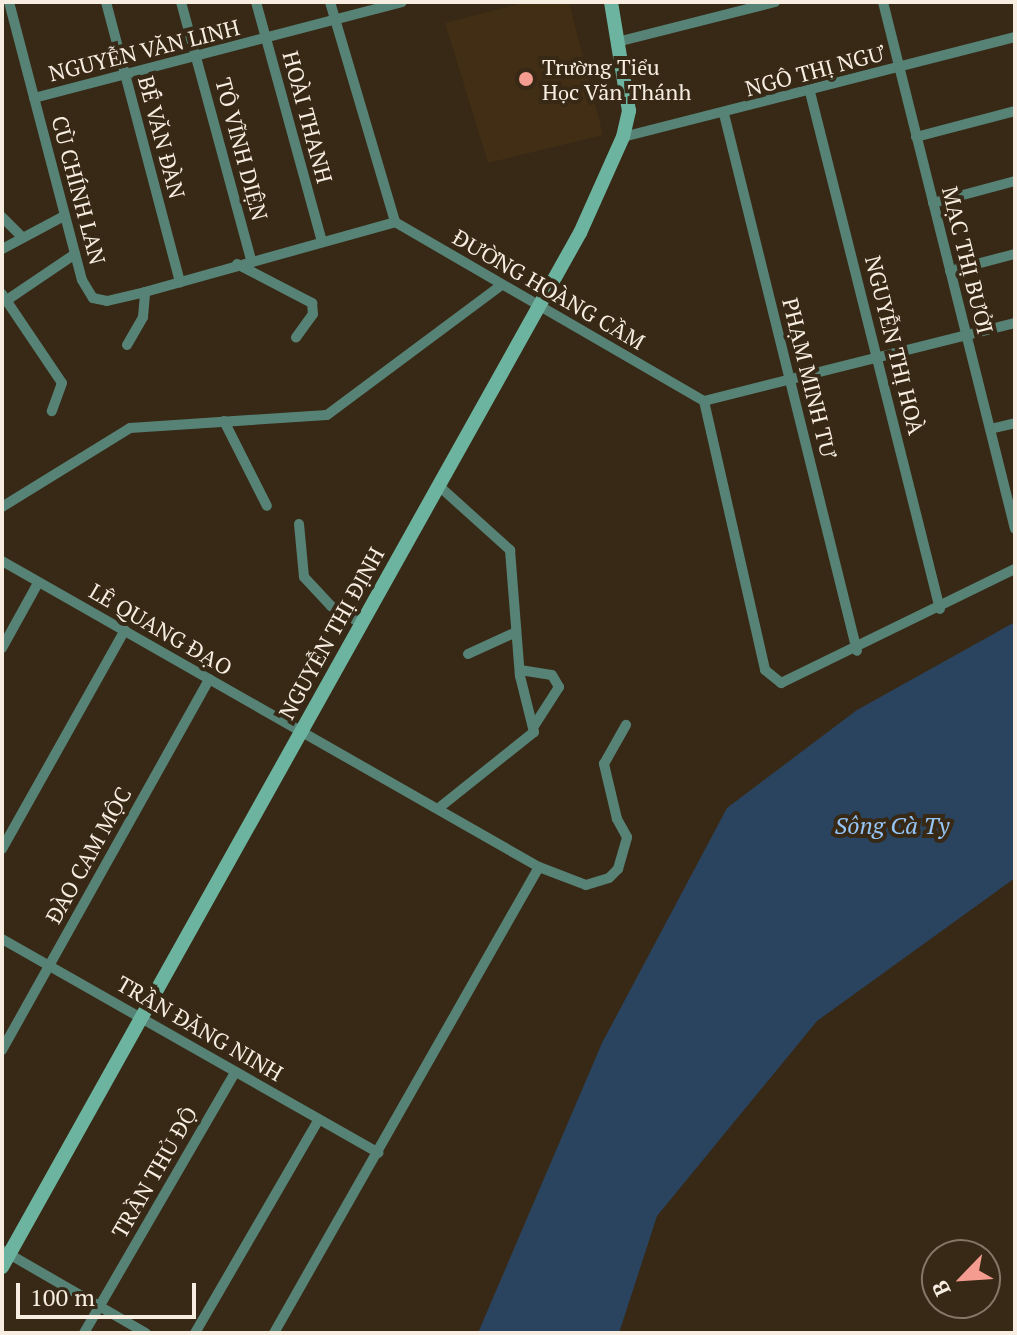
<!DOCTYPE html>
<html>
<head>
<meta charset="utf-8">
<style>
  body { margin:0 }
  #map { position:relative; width:1017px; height:1335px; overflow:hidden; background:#372915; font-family:"PT Serif",serif }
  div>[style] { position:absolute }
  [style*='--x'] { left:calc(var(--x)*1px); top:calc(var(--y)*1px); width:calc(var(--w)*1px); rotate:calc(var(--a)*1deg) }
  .built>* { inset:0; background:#412e14 }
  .water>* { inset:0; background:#2a445f }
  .street>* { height:10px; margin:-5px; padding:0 5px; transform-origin:5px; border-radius:5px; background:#578276 }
  .secondary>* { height:14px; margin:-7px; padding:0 7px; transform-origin:7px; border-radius:7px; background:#6cb49f }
  .dots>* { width:22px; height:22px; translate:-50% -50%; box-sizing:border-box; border:4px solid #372915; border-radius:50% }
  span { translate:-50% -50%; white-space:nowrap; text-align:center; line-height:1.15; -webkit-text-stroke:8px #372915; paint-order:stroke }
  .street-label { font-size:22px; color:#f7ede1 }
  .poi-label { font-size:22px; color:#f7ede1 }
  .left { translate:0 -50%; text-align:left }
  .water-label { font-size:24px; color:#95c4f5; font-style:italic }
  .frame { position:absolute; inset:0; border:4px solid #f7ede1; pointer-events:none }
  .north { position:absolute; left:921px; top:1239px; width:80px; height:80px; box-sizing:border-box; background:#372915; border:2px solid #847767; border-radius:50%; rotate:245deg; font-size:22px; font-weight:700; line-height:32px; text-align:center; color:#f7ede1 }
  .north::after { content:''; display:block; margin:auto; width:28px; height:36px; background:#f59c91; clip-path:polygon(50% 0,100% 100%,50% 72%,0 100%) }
  .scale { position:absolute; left:16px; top:1283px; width:180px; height:36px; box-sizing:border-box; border:4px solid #f7ede1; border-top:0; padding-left:10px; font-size:24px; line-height:28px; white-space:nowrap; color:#f7ede1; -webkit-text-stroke:6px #372915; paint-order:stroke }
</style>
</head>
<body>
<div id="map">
  <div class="built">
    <i style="clip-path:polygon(527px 2px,569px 2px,603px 135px,488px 163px,445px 23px)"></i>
  </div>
  <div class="water">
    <i style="clip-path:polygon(1015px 622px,1015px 878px,817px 1021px,657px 1216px,619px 1333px,478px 1333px,602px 1043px,727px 808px,857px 710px)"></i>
  </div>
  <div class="street">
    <i style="--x:9;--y:2;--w:287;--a:75.3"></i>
    <i style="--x:82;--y:280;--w:21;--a:59"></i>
    <i style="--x:93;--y:298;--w:14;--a:12"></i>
    <i style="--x:107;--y:301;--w:39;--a:-13"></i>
    <i style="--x:145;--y:292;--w:260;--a:-15.6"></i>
    <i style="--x:395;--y:222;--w:357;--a:30.1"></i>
    <i style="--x:704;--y:401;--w:276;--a:77.2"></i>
    <i style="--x:765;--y:670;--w:21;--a:39"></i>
    <i style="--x:781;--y:683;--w:260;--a:-26"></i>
    <i style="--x:106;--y:2;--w:290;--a:75.2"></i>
    <i style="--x:181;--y:2;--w:267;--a:74.8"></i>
    <i style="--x:256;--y:2;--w:249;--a:74.6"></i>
    <i style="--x:330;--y:2;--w:229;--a:73.5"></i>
    <i style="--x:883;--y:2;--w:543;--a:75.94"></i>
    <i style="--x:621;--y:41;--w:159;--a:-14.2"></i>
    <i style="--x:810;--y:92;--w:533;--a:75.89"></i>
    <i style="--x:34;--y:98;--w:380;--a:-14.6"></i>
    <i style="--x:724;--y:114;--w:553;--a:76.09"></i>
    <i style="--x:623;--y:137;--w:405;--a:-14.3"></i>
    <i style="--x:916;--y:137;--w:102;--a:-14.7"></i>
    <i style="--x:933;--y:203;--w:85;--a:-15"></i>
    <i style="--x:2;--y:217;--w:28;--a:45"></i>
    <i style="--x:2;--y:249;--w:70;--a:-28"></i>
    <i style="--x:237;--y:264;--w:85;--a:27.5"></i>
    <i style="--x:312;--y:303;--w:11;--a:85"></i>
    <i style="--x:313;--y:314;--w:29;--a:126"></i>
    <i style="--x:950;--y:271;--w:67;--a:-14.7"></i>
    <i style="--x:2;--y:294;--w:107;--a:56"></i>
    <i style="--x:62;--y:383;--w:30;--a:110"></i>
    <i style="--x:7;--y:300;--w:82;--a:-34.1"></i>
    <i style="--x:127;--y:345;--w:32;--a:-60"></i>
    <i style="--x:143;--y:317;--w:25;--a:-85"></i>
    <i style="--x:704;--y:401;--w:321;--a:-14.1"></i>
    <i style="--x:224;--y:421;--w:95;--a:63.2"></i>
    <i style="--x:990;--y:429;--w:26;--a:-13"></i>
    <i style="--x:439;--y:486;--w:96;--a:42"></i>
    <i style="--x:510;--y:550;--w:126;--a:85.5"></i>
    <i style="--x:520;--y:676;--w:58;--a:76"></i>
    <i style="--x:534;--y:732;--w:120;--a:141.4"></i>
    <i style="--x:2;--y:507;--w:150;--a:-31.7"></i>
    <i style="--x:130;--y:428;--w:197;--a:-3.8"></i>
    <i style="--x:327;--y:415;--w:216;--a:-36.7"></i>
    <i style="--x:299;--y:524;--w:53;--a:84.6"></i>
    <i style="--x:304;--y:577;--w:40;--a:47"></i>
    <i style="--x:331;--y:606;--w:36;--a:30"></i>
    <i style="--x:2;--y:561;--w:618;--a:29.68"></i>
    <i style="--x:539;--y:867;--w:536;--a:119.63"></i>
    <i style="--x:2;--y:648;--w:74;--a:-61"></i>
    <i style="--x:468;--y:654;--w:53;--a:-24.6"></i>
    <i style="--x:520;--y:670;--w:32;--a:9"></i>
    <i style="--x:552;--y:675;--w:14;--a:60"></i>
    <i style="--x:559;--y:687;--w:46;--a:122.7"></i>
    <i style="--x:2;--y:849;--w:251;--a:-60.7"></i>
    <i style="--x:539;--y:867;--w:50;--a:21"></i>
    <i style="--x:586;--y:885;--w:24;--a:-17"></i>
    <i style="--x:609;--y:878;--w:13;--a:-45"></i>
    <i style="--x:618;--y:869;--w:33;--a:-74"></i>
    <i style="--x:627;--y:837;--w:21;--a:-119"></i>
    <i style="--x:617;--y:819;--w:57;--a:-103.3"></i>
    <i style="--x:604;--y:764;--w:45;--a:-60.6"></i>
    <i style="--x:2;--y:939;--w:433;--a:29.6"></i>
    <i style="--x:2;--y:1050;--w:425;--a:-60.8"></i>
    <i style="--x:2;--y:1250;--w:166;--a:30"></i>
    <i style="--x:84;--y:1333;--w:302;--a:-59.9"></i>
    <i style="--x:195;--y:1333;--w:247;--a:-59.9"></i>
  </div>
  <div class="secondary">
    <i style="--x:2;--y:1267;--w:1185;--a:-60.8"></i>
    <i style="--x:580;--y:233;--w:105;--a:-65.9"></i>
    <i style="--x:623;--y:137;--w:27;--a:-77"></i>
    <i style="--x:629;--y:111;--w:110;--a:-99.4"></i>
  </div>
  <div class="dots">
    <i style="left:526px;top:79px;background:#f59c91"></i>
  </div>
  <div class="street-label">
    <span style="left:144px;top:50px;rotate:-14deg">NGUYỄN VĂN LINH</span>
    <span style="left:815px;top:70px;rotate:-15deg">NGÔ THỊ NGƯ</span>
    <span style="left:308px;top:117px;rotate:75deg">HOÀI THANH</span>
    <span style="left:162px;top:137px;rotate:75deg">BẾ VĂN ĐÀN</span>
    <span style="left:242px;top:149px;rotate:75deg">TÔ VĨNH DIỆN</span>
    <span style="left:79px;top:190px;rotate:75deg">CÙ CHÍNH LAN</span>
    <span style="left:968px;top:260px;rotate:76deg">MẠC THỊ BƯỞI</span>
    <span style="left:549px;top:289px;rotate:30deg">ĐƯỜNG HOÀNG CẦM</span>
    <span style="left:895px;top:345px;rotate:76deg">NGUYỄN THỊ HOÀ</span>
    <span style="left:810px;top:378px;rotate:76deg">PHẠM MINH TƯ</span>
    <span style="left:161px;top:629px;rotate:30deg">LÊ QUANG ĐẠO</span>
    <span style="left:331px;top:633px;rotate:-61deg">NGUYỄN THỊ ĐỊNH</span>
    <span style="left:88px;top:855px;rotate:-61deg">ĐÀO CAM MỘC</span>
    <span style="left:200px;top:1028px;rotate:30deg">TRẦN ĐĂNG NINH</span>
    <span style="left:154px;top:1172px;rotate:-60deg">TRẦN THỦ ĐỘ</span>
  </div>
  <div class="poi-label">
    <span class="left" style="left:542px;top:79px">Trường Tiểu<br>Học Văn Thánh</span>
  </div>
  <div class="water-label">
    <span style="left:892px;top:826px">Sông Cà Ty</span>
  </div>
  <div class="frame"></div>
  <div class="north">B</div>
  <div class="scale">100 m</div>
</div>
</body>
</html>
